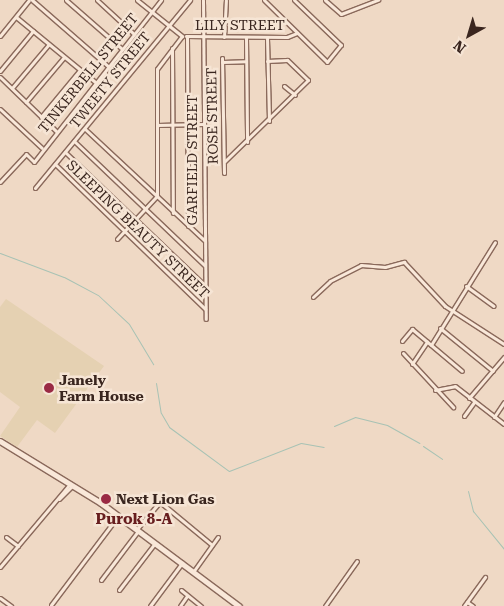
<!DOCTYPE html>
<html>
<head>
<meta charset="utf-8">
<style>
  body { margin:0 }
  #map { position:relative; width:504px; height:606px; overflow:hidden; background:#efd9c5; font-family:"Roboto Serif",serif }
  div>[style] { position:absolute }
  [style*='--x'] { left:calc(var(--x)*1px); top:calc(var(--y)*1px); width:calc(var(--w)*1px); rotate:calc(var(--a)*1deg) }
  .farmland>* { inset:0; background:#e5d1b2 }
  .stream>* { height:1px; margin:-0.5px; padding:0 0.5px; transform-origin:0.5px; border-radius:0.5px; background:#a7c2b4 }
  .roads { filter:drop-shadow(1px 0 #8a695b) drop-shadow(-1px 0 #8a695b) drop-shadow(0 1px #8a695b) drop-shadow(0 -1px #8a695b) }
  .minor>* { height:3px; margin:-1.5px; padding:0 1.5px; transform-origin:1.5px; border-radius:1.5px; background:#f9e8d9 }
  .tertiary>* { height:4.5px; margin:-2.25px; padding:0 2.25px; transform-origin:2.25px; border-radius:2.25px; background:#f9e8d9 }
  .dots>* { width:14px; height:14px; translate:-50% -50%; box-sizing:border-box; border:2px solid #f6e5d5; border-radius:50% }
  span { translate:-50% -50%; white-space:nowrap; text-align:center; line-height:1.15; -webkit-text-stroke:5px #f6e5d5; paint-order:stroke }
  .street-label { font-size:14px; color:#3a261f }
  .poi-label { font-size:14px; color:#3a261f; font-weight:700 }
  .left { translate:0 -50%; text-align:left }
  .neighbourhood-label { font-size:15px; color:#671e1f; font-weight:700 }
  .north { position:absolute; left:444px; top:10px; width:50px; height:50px; -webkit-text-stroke:4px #f6e5d5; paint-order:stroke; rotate:219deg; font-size:14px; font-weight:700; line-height:20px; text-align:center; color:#3a261f }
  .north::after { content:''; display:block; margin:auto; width:18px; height:22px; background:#3a261f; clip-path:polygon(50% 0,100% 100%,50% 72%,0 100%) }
</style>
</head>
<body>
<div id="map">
  <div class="farmland">
    <i style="clip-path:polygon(6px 299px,104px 366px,55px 433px,37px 420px,17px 447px,0 436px,20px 407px,0 392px,0 307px)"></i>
  </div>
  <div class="stream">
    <i style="--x:0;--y:253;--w:68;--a:20.6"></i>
    <i style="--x:64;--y:277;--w:38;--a:28"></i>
    <i style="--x:98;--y:295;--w:42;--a:43.1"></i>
    <i style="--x:129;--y:324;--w:47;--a:59"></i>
    <i style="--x:156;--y:383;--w:30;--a:81"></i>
    <i style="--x:161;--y:413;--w:16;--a:60"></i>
    <i style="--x:169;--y:427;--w:74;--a:36.3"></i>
    <i style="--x:229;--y:471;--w:77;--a:-21.3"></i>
    <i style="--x:301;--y:443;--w:23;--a:10"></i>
    <i style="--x:334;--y:426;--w:23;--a:-23"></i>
    <i style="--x:355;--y:417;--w:33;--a:14"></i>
    <i style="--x:387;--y:425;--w:37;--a:29"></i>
    <i style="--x:423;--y:446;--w:23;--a:34"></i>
    <i style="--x:468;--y:491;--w:21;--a:76"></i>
    <i style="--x:473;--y:511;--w:49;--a:50.8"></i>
  </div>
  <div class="roads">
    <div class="minor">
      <i style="--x:32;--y:0;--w:101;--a:41"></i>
      <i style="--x:66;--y:0;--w:74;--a:41.2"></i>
      <i style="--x:97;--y:0;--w:50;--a:42.6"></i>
      <i style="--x:137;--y:0;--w:58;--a:38.7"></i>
      <i style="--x:203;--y:0;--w:319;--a:89.5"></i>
      <i style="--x:264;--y:0;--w:88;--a:44.5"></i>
      <i style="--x:327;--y:62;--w:22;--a:-51"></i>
      <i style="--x:341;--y:45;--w:65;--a:-136.2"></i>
      <i style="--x:325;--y:0;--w:21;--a:41"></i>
      <i style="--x:341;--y:14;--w:40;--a:-21"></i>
      <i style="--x:16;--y:17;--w:102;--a:39.4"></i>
      <i style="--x:0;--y:36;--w:46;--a:-51.1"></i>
      <i style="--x:186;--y:36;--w:101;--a:0.6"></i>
      <i style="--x:287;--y:37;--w:11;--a:-22"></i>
      <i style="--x:187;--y:36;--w:190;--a:89.7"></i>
      <i style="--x:224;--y:37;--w:37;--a:-87"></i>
      <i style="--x:246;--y:38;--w:104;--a:89.4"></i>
      <i style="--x:267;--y:38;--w:83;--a:88.6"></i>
      <i style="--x:172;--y:48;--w:165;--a:89.7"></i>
      <i style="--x:222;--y:58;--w:115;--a:89"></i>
      <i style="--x:222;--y:62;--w:24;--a:-2"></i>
      <i style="--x:0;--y:71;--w:52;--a:-50.5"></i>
      <i style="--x:0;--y:77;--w:78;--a:44"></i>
      <i style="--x:284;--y:86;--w:14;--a:39"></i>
      <i style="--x:12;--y:88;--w:57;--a:-49.9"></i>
      <i style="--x:26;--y:102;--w:59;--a:-49.8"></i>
      <i style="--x:0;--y:109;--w:57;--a:42.9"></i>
      <i style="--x:41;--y:117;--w:61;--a:-50.3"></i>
      <i style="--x:157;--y:125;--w:47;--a:-1.2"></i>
      <i style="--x:85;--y:129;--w:163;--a:43"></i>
      <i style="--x:74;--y:141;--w:180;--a:43.6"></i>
      <i style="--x:65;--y:152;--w:192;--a:43.7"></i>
      <i style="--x:225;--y:161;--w:116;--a:-44.3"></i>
      <i style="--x:308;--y:80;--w:29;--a:-136"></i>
      <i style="--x:287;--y:60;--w:20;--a:177"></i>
      <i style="--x:55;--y:164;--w:209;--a:44"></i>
      <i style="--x:0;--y:182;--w:38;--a:-47"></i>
      <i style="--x:26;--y:154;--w:11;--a:45"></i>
      <i style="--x:34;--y:162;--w:206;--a:-51.9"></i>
      <i style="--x:35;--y:188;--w:244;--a:-50.5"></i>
      <i style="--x:117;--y:239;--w:59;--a:-47.1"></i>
      <i style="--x:157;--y:196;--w:127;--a:-90"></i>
      <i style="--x:157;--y:69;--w:41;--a:-52.9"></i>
      <i style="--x:466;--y:286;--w:34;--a:36"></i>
      <i style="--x:313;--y:297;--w:23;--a:-43"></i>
      <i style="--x:330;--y:281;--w:35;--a:-27"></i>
      <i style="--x:361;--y:265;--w:24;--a:5"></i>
      <i style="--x:385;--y:267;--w:20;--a:-15"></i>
      <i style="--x:404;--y:262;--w:60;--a:47"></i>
      <i style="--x:445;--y:306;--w:70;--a:32.8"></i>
      <i style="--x:440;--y:328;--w:68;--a:39.1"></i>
      <i style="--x:402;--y:341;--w:16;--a:-50"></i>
      <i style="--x:412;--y:329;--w:65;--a:40"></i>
      <i style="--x:431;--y:345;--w:121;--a:-58.1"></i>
      <i style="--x:403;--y:353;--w:74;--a:47.2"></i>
      <i style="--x:412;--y:364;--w:27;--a:-56"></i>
      <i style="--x:435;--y:390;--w:20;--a:-11"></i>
      <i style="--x:455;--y:386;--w:62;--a:37.8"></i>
      <i style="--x:469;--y:398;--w:54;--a:-49.5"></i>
      <i style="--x:464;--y:416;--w:17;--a:-54"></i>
      <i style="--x:494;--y:417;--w:18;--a:-56"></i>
      <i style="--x:59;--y:499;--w:18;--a:-45"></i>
      <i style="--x:137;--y:529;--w:35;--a:-50"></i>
      <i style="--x:160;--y:502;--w:67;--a:39.6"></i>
      <i style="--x:6;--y:537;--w:15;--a:37"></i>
      <i style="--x:0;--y:567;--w:109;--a:-49.9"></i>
      <i style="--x:193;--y:572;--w:43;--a:-54.5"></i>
      <i style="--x:101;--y:580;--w:61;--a:-52.9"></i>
      <i style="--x:119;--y:590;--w:59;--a:-52.5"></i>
      <i style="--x:181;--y:590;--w:26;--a:39"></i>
      <i style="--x:0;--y:598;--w:14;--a:36"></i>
      <i style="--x:467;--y:602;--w:7;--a:34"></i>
      <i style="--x:51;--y:605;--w:111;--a:-53"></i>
      <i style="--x:150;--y:606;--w:54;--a:-53.3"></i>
      <i style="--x:180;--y:606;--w:12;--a:-55"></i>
      <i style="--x:325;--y:606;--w:55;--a:-54.6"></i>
      <i style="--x:464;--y:606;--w:36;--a:-54"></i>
    </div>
    <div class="tertiary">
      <i style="--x:0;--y:441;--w:119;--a:31.5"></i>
      <i style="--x:101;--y:503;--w:172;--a:36.7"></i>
    </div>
  </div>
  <div class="dots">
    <i style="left:49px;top:388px;background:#9a2a44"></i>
    <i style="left:106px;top:499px;background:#9a2a44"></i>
  </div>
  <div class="street-label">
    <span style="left:240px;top:25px">LILY STREET</span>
    <span style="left:88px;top:73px;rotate:-51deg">TINKERBELL STREET</span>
    <span style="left:110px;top:80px;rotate:-51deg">TWEETY STREET</span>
    <span style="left:212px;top:116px;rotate:-91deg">ROSE STREET</span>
    <span style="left:192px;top:160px;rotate:-90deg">GARFIELD STREET</span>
    <span style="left:138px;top:229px;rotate:44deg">SLEEPING BEAUTY STREET</span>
  </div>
  <div class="poi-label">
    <span class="left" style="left:59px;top:388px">Janely<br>Farm House</span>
    <span class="left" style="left:116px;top:499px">Next Lion Gas</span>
  </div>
  <div class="neighbourhood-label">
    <span style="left:134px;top:520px">Purok 8-A</span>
  </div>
  <div class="north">N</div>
</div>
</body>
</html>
